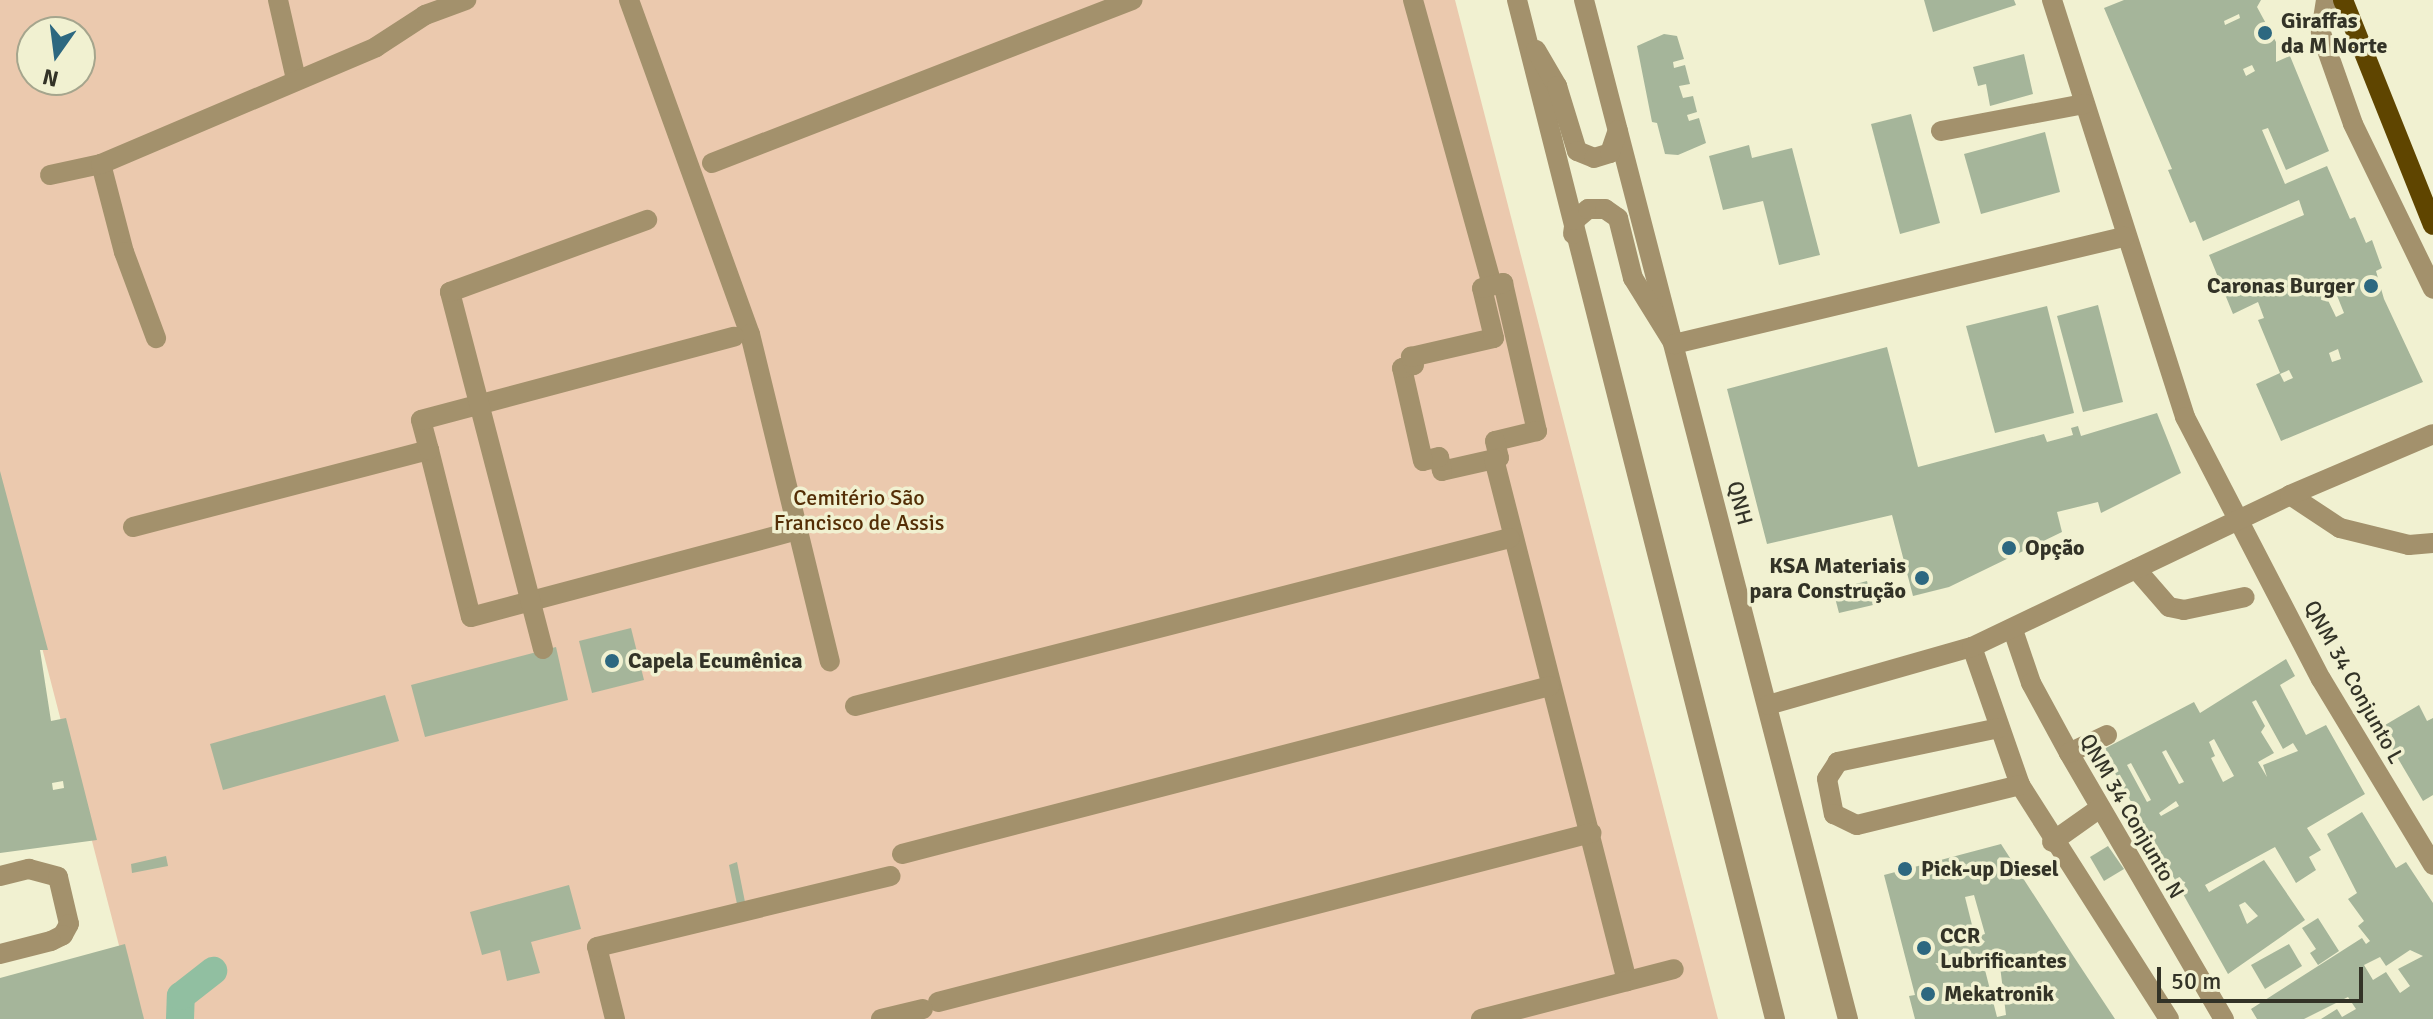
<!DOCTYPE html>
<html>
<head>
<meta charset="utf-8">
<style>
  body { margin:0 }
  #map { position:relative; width:2433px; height:1019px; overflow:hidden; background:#f1f1d1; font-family:Signika,sans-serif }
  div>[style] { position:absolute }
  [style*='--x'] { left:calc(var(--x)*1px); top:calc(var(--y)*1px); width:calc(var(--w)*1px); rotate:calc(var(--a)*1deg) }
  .green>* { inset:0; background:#ebc9ae }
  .canal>* { height:28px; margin:-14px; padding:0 14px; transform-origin:14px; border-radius:14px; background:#91bfa1 }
  .building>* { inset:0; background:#a5b59a }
  .minor>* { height:20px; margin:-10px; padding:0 10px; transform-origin:10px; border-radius:10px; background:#a3916c }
  .major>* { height:20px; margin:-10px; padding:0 10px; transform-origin:10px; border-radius:10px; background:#5f4500 }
  .dots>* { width:22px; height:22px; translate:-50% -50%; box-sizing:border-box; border:4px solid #f1f1d1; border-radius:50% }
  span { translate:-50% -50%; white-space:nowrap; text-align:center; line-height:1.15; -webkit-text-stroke:7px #f1f1d1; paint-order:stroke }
  .poi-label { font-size:22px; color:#333327; font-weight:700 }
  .left { translate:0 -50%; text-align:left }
  .right { translate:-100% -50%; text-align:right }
  .park-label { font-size:22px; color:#542e06 }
  .street-label { font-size:22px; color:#333327 }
  .north { position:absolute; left:16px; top:16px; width:80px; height:80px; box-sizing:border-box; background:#f1f1d1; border:2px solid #a5a58d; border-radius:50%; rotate:194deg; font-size:22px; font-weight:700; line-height:32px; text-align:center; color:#333327 }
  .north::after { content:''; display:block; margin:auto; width:28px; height:36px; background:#2d6880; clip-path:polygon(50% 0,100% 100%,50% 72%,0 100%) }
  .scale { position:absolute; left:2157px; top:967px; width:206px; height:36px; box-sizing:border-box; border:4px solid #333327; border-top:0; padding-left:10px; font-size:24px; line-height:28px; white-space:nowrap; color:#333327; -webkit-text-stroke:6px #f1f1d1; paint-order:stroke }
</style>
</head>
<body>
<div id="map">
  <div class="green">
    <i style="clip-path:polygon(evenodd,0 0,1455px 0,1718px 1019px,138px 1019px,0 485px,0 0,32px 32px,80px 32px,80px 80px,32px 80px,32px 32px)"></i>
  </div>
  <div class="canal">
    <i style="--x:180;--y:1019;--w:23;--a:-88"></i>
    <i style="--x:181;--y:996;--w:41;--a:-38"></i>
  </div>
  <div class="building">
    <i style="clip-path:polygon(1924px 0,2014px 0,2016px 5px,1933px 32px)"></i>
    <i style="clip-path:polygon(evenodd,2124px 0,2261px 0,2257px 7px,2276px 42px,2276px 62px,2290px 56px,2329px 151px,2286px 170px,2268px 128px,2262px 130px,2285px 184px,2327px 166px,2350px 219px,2355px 217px,2366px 243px,2372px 240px,2382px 268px,2376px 271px,2384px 299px,2423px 382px,2281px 441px,2256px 384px,2280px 373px,2258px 320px,2264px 318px,2258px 302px,2233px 314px,2209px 255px,2304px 215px,2299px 200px,2203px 241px,2195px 221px,2190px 223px,2168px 170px,2172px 169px,2104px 8px,2124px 0,2239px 14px,2240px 18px,2225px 25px,2224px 21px,2239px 14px,2124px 0,2252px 65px,2255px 71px,2246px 76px,2243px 69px,2252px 65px,2124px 0,2334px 288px,2344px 313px,2336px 317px,2324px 292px,2334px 288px,2124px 0,2338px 349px,2341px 359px,2332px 362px,2329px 353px,2338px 349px,2124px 0,2289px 370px,2293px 378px,2284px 382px,2280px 374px,2289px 370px)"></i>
    <i style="clip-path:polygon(1664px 34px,1677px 36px,1684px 59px,1673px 62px,1674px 68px,1685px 65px,1690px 84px,1679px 86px,1683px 98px,1693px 96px,1697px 112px,1687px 115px,1689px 121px,1699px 118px,1706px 143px,1678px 155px,1665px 154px,1657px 123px,1652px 122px,1637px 46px)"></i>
    <i style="clip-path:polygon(2024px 54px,2033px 94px,1990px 106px,1986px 84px,1978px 86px,1973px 67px)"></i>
    <i style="clip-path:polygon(1911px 114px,1940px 223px,1900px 234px,1871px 124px)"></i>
    <i style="clip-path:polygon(2045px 132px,2060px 192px,1981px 214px,1964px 154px)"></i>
    <i style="clip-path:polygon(1749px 145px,1752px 158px,1792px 148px,1820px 255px,1779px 265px,1763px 201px,1723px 210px,1709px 156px)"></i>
    <i style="clip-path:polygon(2098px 305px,2123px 402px,2083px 412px,2057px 316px)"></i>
    <i style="clip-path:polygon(2047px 306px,2074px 413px,1995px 433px,1966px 326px)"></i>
    <i style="clip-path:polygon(1887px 347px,1918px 467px,2044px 434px,2047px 442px,2073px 435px,2071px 428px,2078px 426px,2081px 436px,2157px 413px,2181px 473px,2101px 513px,2098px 502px,2057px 512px,2062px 532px,1949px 587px,1913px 596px,1892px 515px,1767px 544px,1727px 389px)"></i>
    <i style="clip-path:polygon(evenodd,0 471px,48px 650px,40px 650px,51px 721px,66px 718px,97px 840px,0 853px,0 471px,63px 781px,64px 788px,53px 790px,52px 783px,63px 781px)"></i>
    <i style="clip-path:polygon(1867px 581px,1873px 605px,1839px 613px,1833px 590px)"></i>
    <i style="clip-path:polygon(631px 628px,644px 680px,592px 693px,579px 641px)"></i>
    <i style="clip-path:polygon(556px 647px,568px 700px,425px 737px,411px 685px)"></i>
    <i style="clip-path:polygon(evenodd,2286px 659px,2295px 676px,2280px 685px,2306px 735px,2326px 725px,2365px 794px,2307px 828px,2321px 850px,2309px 857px,2316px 870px,2296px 883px,2275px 847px,2205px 885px,2209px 892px,2264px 860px,2305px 920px,2228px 974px,2102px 750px,2194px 702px,2200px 713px,2286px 659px,2256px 700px,2283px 749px,2293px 743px,2298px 751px,2263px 765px,2267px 777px,2258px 762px,2274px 753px,2261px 732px,2265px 726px,2252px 702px,2256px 700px,2286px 659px,2214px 739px,2234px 776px,2223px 782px,2211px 758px,2215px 756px,2209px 742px,2214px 739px,2286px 659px,2166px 750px,2184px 782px,2179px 784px,2162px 752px,2166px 750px,2286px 659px,2131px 763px,2151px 800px,2147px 802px,2127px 765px,2131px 763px,2286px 659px,2176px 801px,2179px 806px,2161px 816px,2159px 813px,2176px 801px,2286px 659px,2245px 902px,2258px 916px,2247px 924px,2239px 905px,2245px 902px)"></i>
    <i style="clip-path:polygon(385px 695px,399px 741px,223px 790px,210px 744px)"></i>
    <i style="clip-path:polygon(2419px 705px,2427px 721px,2433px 718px,2433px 795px,2423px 801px,2380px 728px)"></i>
    <i style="clip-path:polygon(evenodd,2362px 812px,2396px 868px,2406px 862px,2433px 903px,2433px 1019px,2321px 1019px,2337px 1009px,2342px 1017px,2356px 1009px,2348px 997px,2304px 1019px,2257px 1019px,2251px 1009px,2362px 938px,2366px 944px,2370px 941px,2358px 926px,2364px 921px,2348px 899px,2357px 893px,2327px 834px,2362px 812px,2410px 950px,2423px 956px,2398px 969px,2410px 986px,2400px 993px,2386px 972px,2373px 980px,2364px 965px,2380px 957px,2386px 966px,2410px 950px)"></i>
    <i style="clip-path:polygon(evenodd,2001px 844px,2072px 954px,2115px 1019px,1915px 1019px,1909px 996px,1915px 995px,1884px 875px,2001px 844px,1974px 895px,1985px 934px,1975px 937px,1965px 897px,1974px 895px,2001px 844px,2000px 966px,2006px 1015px,1997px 1017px,1985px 970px,2000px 966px)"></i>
    <i style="clip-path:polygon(2108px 846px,2124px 869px,2104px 881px,2090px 857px)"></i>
    <i style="clip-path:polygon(166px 856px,168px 866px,132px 873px,131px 864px)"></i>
    <i style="clip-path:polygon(737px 862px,745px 902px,737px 904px,729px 865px)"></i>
    <i style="clip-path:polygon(569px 885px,581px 929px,531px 942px,540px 973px,507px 981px,500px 950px,482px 955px,470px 912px)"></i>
    <i style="clip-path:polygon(2318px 918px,2339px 951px,2318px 965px,2310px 953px,2316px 949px,2302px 928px)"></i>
    <i style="clip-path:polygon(125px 944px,144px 1019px,0 1019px,0 978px)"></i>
    <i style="clip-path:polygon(2289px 944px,2302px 966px,2265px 989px,2251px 965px)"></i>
  </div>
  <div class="minor">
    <i style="--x:278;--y:0;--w:81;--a:77.2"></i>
    <i style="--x:629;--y:0;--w:355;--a:70.1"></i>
    <i style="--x:750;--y:334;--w:337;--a:76.3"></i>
    <i style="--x:1413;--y:0;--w:296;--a:74.5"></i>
    <i style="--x:1517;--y:0;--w:1051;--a:75.79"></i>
    <i style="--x:1584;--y:0;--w:1053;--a:75.48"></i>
    <i style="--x:2052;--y:0;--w:438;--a:72.3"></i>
    <i style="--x:2185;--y:417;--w:295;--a:62.6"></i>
    <i style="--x:2321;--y:679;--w:217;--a:58.9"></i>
    <i style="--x:2326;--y:0;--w:33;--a:99"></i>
    <i style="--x:2321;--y:33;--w:96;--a:70.6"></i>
    <i style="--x:2353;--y:124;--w:183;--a:64.1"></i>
    <i style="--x:1536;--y:50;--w:42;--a:59.7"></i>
    <i style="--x:1557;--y:86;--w:68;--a:72.9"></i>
    <i style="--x:1577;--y:151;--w:18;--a:22"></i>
    <i style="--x:1594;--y:158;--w:17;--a:-17"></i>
    <i style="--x:1610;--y:153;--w:24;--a:-71"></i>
    <i style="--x:1941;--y:131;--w:146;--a:-10.7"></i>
    <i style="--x:712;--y:163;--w:451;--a:-21.2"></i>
    <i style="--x:101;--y:164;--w:91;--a:75.4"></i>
    <i style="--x:124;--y:252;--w:92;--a:69.6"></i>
    <i style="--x:50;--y:175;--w:52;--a:-12.2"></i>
    <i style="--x:101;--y:164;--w:299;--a:-23"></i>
    <i style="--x:376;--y:47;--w:59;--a:-33.1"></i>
    <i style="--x:425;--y:15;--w:44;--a:-20.1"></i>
    <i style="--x:1573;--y:234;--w:14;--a:-82"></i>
    <i style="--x:1575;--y:220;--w:17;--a:-40"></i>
    <i style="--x:1588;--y:209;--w:17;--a:0"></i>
    <i style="--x:1605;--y:209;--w:16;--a:35"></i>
    <i style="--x:1618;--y:218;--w:62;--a:76"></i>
    <i style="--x:1633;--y:278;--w:78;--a:58.2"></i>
    <i style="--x:1674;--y:344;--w:463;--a:-13.4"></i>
    <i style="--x:1503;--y:283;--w:152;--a:77.1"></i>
    <i style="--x:1537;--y:431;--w:43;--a:166.6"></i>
    <i style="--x:1495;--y:441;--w:17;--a:77"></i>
    <i style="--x:1499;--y:458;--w:58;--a:167.2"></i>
    <i style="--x:1442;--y:471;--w:14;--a:-102"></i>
    <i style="--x:1439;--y:457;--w:16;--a:166"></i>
    <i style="--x:1423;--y:461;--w:95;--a:-102.7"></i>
    <i style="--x:1402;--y:368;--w:12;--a:-14"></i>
    <i style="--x:1414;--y:365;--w:9;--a:-111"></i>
    <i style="--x:1411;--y:357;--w:85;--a:-12.9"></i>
    <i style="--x:1494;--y:338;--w:51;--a:-103.5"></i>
    <i style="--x:1482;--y:288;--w:22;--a:-13"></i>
    <i style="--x:429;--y:450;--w:172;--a:75.9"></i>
    <i style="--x:471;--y:617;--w:327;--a:-14.9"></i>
    <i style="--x:1494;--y:459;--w:539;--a:75.71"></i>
    <i style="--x:2290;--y:495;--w:60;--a:33.4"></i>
    <i style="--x:2340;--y:528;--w:71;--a:13.8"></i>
    <i style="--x:2409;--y:545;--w:24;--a:-5"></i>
    <i style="--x:133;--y:527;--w:306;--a:-14.6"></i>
    <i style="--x:429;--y:450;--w:31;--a:-105"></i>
    <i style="--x:421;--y:420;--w:324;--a:-14.9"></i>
    <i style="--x:2136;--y:569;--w:50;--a:49"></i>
    <i style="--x:2169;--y:607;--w:15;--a:11"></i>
    <i style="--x:2184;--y:610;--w:62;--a:-12"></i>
    <i style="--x:2013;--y:630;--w:56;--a:71.2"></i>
    <i style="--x:2031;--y:683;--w:80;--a:61.5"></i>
    <i style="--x:2069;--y:753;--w:308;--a:59.8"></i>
    <i style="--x:1972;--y:647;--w:146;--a:70.8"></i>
    <i style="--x:2020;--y:785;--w:277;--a:57.5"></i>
    <i style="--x:543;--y:649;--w:369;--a:-104.6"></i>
    <i style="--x:450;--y:292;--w:210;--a:-20.1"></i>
    <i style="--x:1768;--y:705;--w:212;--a:-15.9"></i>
    <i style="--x:1972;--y:647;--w:352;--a:-25.5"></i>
    <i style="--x:2290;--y:495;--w:155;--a:-23.1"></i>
    <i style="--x:855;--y:706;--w:676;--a:-14.39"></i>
    <i style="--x:1999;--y:728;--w:165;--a:168.1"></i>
    <i style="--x:1838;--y:762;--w:20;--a:123"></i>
    <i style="--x:1827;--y:779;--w:36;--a:79"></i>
    <i style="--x:1834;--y:814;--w:25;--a:26"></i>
    <i style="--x:1857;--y:825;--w:168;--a:-13.8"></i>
    <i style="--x:2069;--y:753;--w:42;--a:-25.3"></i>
    <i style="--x:2052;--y:842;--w:59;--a:-35.3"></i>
    <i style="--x:902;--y:854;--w:669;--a:-14.53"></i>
    <i style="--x:0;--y:876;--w:30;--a:-14"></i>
    <i style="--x:29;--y:869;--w:30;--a:15"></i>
    <i style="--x:58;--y:877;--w:48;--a:76.8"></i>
    <i style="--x:69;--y:924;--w:13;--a:119"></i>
    <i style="--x:63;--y:935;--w:13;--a:153"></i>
    <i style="--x:51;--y:941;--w:53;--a:165.7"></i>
    <i style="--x:938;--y:1002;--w:675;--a:-14.51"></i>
    <i style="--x:615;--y:1019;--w:74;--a:-104"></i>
    <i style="--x:597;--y:947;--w:302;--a:-13.6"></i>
    <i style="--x:881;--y:1019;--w:43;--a:-13.4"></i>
    <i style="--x:1481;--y:1019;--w:199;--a:-14.5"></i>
  </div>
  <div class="major">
    <i style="--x:2343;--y:0;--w:242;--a:68.2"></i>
  </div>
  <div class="dots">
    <i style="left:2265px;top:33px;background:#2d6880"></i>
    <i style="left:2371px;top:286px;background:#2d6880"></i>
    <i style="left:2009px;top:548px;background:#2d6880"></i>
    <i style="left:1922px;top:578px;background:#2d6880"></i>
    <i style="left:612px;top:661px;background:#2d6880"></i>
    <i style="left:1905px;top:869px;background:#2d6880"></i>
    <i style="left:1924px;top:948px;background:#2d6880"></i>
    <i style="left:1928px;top:994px;background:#2d6880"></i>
  </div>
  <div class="poi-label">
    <span class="left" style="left:2281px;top:33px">Giraffas<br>da M Norte</span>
    <span class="right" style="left:2355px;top:286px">Caronas Burger</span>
    <span class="left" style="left:2025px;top:548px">Opção</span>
    <span class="right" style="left:1906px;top:578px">KSA Materiais<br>para Construção</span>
    <span class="left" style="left:628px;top:661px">Capela Ecumênica</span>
    <span class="left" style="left:1921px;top:869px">Pick-up Diesel</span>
    <span class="left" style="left:1940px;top:948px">CCR<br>Lubrificantes</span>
    <span class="left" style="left:1944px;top:994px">Mekatronik</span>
  </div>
  <div class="park-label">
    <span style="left:859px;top:510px">Cemitério São<br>Francisco de Assis</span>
  </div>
  <div class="street-label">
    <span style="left:1740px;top:503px;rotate:75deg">QNH</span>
    <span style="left:2354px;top:682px;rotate:61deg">QNM 34 Conjunto L</span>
    <span style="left:2132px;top:816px;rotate:60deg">QNM 34 Conjunto N</span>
  </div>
  <div class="north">N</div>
  <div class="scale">50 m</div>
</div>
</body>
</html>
